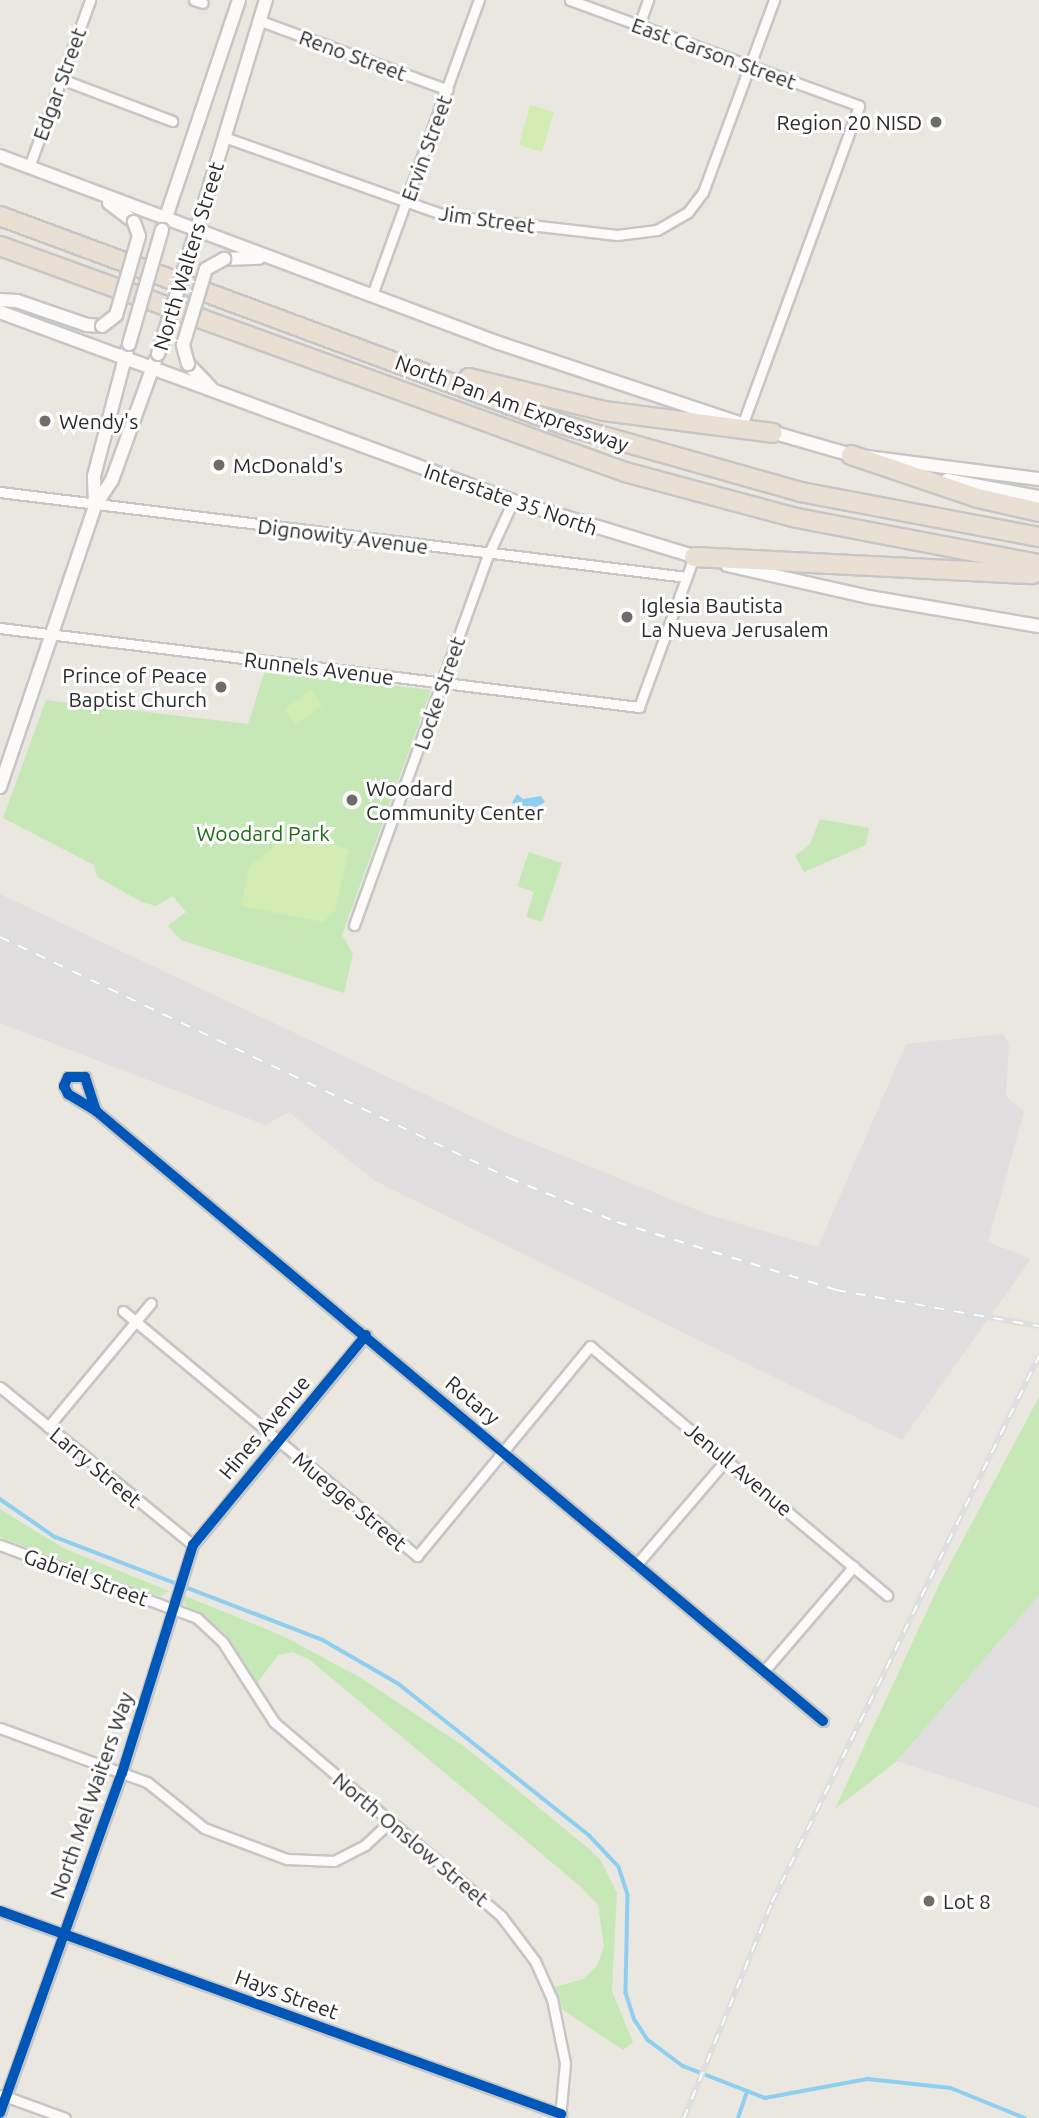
<!DOCTYPE html>
<html>
<head>
<meta charset="utf-8">
<style>
  body { margin:0 }
  #map { position:relative; width:1039px; height:2118px; overflow:hidden; background:#eae7e0; font-family:Ubuntu,sans-serif }
  div>[style] { position:absolute }
  [style*='--x'] { left:calc(var(--x)*1px); top:calc(var(--y)*1px); width:calc(var(--w)*1px); rotate:calc(var(--a)*1deg) }
  .industrial>* { inset:0; background:#e0dedf }
  .green>* { inset:0; background:#c6e8b6 }
  .pitch>* { inset:0; background:#d2ecb3 }
  .water>* { inset:0; background:#8ecff1 }
  .stream>* { height:3.5px; margin:-1.75px; padding:0 1.75px; transform-origin:1.75px; border-radius:1.75px; background:#8ecff1 }
  .roads { filter:drop-shadow(2px 0 #c7c6c6) drop-shadow(-2px 0 #c7c6c6) drop-shadow(0 2px #c7c6c6) drop-shadow(0 -2px #c7c6c6) }
  .minor>* { height:9px; margin:-4.5px; padding:0 4.5px; transform-origin:4.5px; border-radius:4.5px; background:#fcfbfa }
  .secondary>* { height:12px; margin:-6px; padding:0 6px; transform-origin:6px; border-radius:6px; background:#fcfbfa }
  .motorway>* { height:18px; margin:-9px; padding:0 9px; transform-origin:9px; border-radius:9px; background:#e9dfd3 }
  .rail>* { height:6px; margin-top:-3px; transform-origin:0; background:repeating-linear-gradient(90deg,#fff 0 10px,#dddedf 0 20px); box-sizing:border-box; border-block:2px solid #dddedf }
  .bridges { filter:drop-shadow(2px 0 #c7c6c6) drop-shadow(-2px 0 #c7c6c6) drop-shadow(0 2px #c7c6c6) drop-shadow(0 -2px #c7c6c6) }
  .secondary-bridge>* { height:12px; margin:-6px; padding:0 6px; transform-origin:6px; border-radius:6px; background:#fcfbfa }
  .cycleway>* { height:10px; margin:-5px; padding:0 5px; transform-origin:5px; border-radius:5px; background:#0057b8 }
  .dots>* { width:19px; height:19px; translate:-50% -50%; box-sizing:border-box; border:4px solid #fff; border-radius:50% }
  span { translate:-50% -50%; white-space:nowrap; text-align:center; line-height:1.15; -webkit-text-stroke:6px #fff; paint-order:stroke }
  .street-label { font-size:21px; color:#2b2b2b }
  .poi-label { font-size:21px; color:#2b2b2b }
  .right { translate:-100% -50%; text-align:right }
  .left { translate:0 -50%; text-align:left }
  .park-label { font-size:21px; color:#1f6e14 }
</style>
</head>
<body>
<div id="map">
  <div class="industrial">
    <i style="clip-path:polygon(0 894px,509px 1134px,707px 1214px,818px 1247px,906px 1044px,1003px 1034px,1009px 1044px,1006px 1096px,1024px 1112px,988px 1242px,1031px 1259px,902px 1440px,375px 1181px,289px 1112px,265px 1125px,0 1023px)"></i>
    <i style="clip-path:polygon(1039px 1595px,1039px 1808px,897px 1761px)"></i>
  </div>
  <div class="green">
    <i style="clip-path:polygon(265px 670px,431px 690px,342px 935px,353px 954px,344px 993px,181px 940px,168px 926px,186px 912px,173px 896px,156px 906px,142px 902px,97px 877px,94px 865px,3px 818px,46px 700px,248px 724px)"></i>
    <i style="clip-path:polygon(820px 819px,869px 828px,866px 845px,804px 872px,795px 856px,810px 844px)"></i>
    <i style="clip-path:polygon(529px 852px,562px 863px,542px 922px,526px 917px,534px 892px,517px 886px)"></i>
    <i style="clip-path:polygon(1039px 1397px,1039px 1595px,897px 1761px,835px 1809px,941px 1581px)"></i>
    <i style="clip-path:polygon(0 1509px,63px 1548px,169px 1591px,161px 1596px,147px 1592px,0 1537px)"></i>
    <i style="clip-path:polygon(183px 1595px,283px 1636px,361px 1678px,465px 1747px,589px 1849px,601px 1861px,617px 1893px,612px 1991px,633px 2042px,623px 2050px,563px 2010px,555px 1987px,583px 1979px,597px 1966px,604px 1947px,598px 1905px,581px 1887px,310px 1660px,293px 1652px,278px 1655px,255px 1686px,226px 1634px,185px 1605px)"></i>
  </div>
  <div class="pitch">
    <i style="clip-path:polygon(530px 105px,554px 112px,542px 152px,519px 145px)"></i>
    <i style="clip-path:polygon(311px 690px,322px 706px,295px 725px,284px 709px)"></i>
    <i style="clip-path:polygon(311px 836px,349px 850px,335px 911px,323px 922px,241px 906px,249px 867px,277px 844px)"></i>
  </div>
  <div class="water">
    <i style="clip-path:polygon(517px 794px,523px 799px,541px 796px,545px 802px,530px 811px,512px 803px)"></i>
  </div>
  <div class="stream">
    <i style="--x:0;--y:1499;--w:67;--a:34.6"></i>
    <i style="--x:55;--y:1537;--w:287;--a:21"></i>
    <i style="--x:323;--y:1640;--w:88;--a:30.1"></i>
    <i style="--x:399;--y:1684;--w:243;--a:38.5"></i>
    <i style="--x:589;--y:1835;--w:44;--a:46.8"></i>
    <i style="--x:619;--y:1867;--w:29;--a:72"></i>
    <i style="--x:628;--y:1895;--w:98;--a:91.2"></i>
    <i style="--x:626;--y:1993;--w:28;--a:72"></i>
    <i style="--x:635;--y:2020;--w:24;--a:57"></i>
    <i style="--x:648;--y:2040;--w:44;--a:36.6"></i>
    <i style="--x:683;--y:2066;--w:88;--a:21.3"></i>
    <i style="--x:765;--y:2098;--w:105;--a:-10.5"></i>
    <i style="--x:868;--y:2079;--w:83;--a:6.2"></i>
    <i style="--x:951;--y:2088;--w:80;--a:22.1"></i>
    <i style="--x:738;--y:2118;--w:28;--a:-71"></i>
  </div>
  <div class="roads">
    <div class="minor">
      <i style="--x:194;--y:0;--w:9;--a:18"></i>
      <i style="--x:570;--y:0;--w:308;--a:20.1"></i>
      <i style="--x:859;--y:106;--w:338;--a:110.1"></i>
      <i style="--x:258;--y:20;--w:202;--a:20.2"></i>
      <i style="--x:639;--y:25;--w:27;--a:-70"></i>
      <i style="--x:61;--y:79;--w:119;--a:20.7"></i>
      <i style="--x:224;--y:137;--w:233;--a:19.5"></i>
      <i style="--x:444;--y:215;--w:174;--a:6.6"></i>
      <i style="--x:617;--y:235;--w:40;--a:-7.1"></i>
      <i style="--x:657;--y:230;--w:36;--a:-30"></i>
      <i style="--x:688;--y:212;--w:25;--a:-53"></i>
      <i style="--x:703;--y:192;--w:205;--a:-69.7"></i>
      <i style="--x:29;--y:167;--w:178;--a:-69.9"></i>
      <i style="--x:372;--y:295;--w:314;--a:-70.1"></i>
      <i style="--x:0;--y:492;--w:691;--a:7.06"></i>
      <i style="--x:0;--y:628;--w:644;--a:7.05"></i>
      <i style="--x:639;--y:707;--w:160;--a:-69.9"></i>
      <i style="--x:354;--y:925;--w:396;--a:-70.1"></i>
      <i style="--x:489;--y:553;--w:57;--a:-65.2"></i>
      <i style="--x:96;--y:1111;--w:36;--a:-108"></i>
      <i style="--x:85;--y:1077;--w:17;--a:180"></i>
      <i style="--x:68;--y:1077;--w:10;--a:114"></i>
      <i style="--x:64;--y:1086;--w:9;--a:63"></i>
      <i style="--x:68;--y:1094;--w:33;--a:31"></i>
      <i style="--x:96;--y:1111;--w:949;--a:40"></i>
      <i style="--x:123;--y:1311;--w:383;--a:39.8"></i>
      <i style="--x:417;--y:1556;--w:272;--a:-50.5"></i>
      <i style="--x:590;--y:1346;--w:388;--a:40"></i>
      <i style="--x:0;--y:1387;--w:249;--a:39.3"></i>
      <i style="--x:48;--y:1427;--w:161;--a:-50.3"></i>
      <i style="--x:0;--y:1545;--w:210;--a:20.3"></i>
      <i style="--x:197;--y:1618;--w:34;--a:43"></i>
      <i style="--x:222;--y:1641;--w:96;--a:57.3"></i>
      <i style="--x:274;--y:1722;--w:299;--a:40.5"></i>
      <i style="--x:501;--y:1916;--w:56;--a:52.9"></i>
      <i style="--x:535;--y:1961;--w:42;--a:65.9"></i>
      <i style="--x:552;--y:1999;--w:65;--a:78.5"></i>
      <i style="--x:565;--y:2063;--w:55;--a:95.2"></i>
      <i style="--x:636;--y:1565;--w:140;--a:-49.4"></i>
      <i style="--x:764;--y:1671;--w:138;--a:-49.4"></i>
      <i style="--x:0;--y:1728;--w:157;--a:20.2"></i>
      <i style="--x:147;--y:1782;--w:73;--a:38.9"></i>
      <i style="--x:204;--y:1828;--w:89;--a:20.5"></i>
      <i style="--x:287;--y:1859;--w:47;--a:2.4"></i>
      <i style="--x:334;--y:1861;--w:35;--a:-27"></i>
      <i style="--x:365;--y:1845;--w:35;--a:-43"></i>
      <i style="--x:0;--y:1911;--w:597;--a:19.89"></i>
      <i style="--x:2;--y:2095;--w:67;--a:20.1"></i>
      <i style="--x:0;--y:2113;--w:361;--a:-70.3"></i>
      <i style="--x:122;--y:1773;--w:239;--a:-72.7"></i>
      <i style="--x:193;--y:1545;--w:272;--a:-50.5"></i>
    </div>
    <div class="secondary">
      <i style="--x:0;--y:156;--w:533;--a:20.54"></i>
      <i style="--x:499;--y:343;--w:254;--a:18.4"></i>
      <i style="--x:109;--y:203;--w:31;--a:37"></i>
      <i style="--x:164;--y:223;--w:235;--a:-71.4"></i>
      <i style="--x:194;--y:238;--w:249;--a:-73.2"></i>
      <i style="--x:224;--y:259;--w:35;--a:-2"></i>
      <i style="--x:0;--y:300;--w:17;--a:3"></i>
      <i style="--x:17;--y:301;--w:74;--a:18.9"></i>
      <i style="--x:87;--y:325;--w:15;--a:4"></i>
      <i style="--x:0;--y:312;--w:547;--a:20.22"></i>
      <i style="--x:513;--y:501;--w:195;--a:17"></i>
      <i style="--x:188;--y:364;--w:32;--a:46"></i>
      <i style="--x:768;--y:431;--w:86;--a:16.1"></i>
      <i style="--x:851;--y:455;--w:190;--a:7.3"></i>
      <i style="--x:947;--y:480;--w:94;--a:10.5"></i>
      <i style="--x:95;--y:506;--w:30;--a:-92"></i>
      <i style="--x:94;--y:476;--w:130;--a:-75.3"></i>
      <i style="--x:727;--y:565;--w:146;--a:12.7"></i>
      <i style="--x:869;--y:597;--w:172;--a:9.7"></i>
      <i style="--x:0;--y:787;--w:297;--a:-71.3"></i>
      <i style="--x:95;--y:506;--w:31;--a:-57"></i>
      <i style="--x:112;--y:480;--w:127;--a:-70.1"></i>
    </div>
    <div class="motorway">
      <i style="--x:0;--y:216;--w:601;--a:20.33"></i>
      <i style="--x:564;--y:425;--w:246;--a:15.8"></i>
      <i style="--x:801;--y:492;--w:242;--a:10.7"></i>
      <i style="--x:0;--y:246;--w:665;--a:19.88"></i>
      <i style="--x:625;--y:472;--w:178;--a:15"></i>
      <i style="--x:797;--y:518;--w:246;--a:10.8"></i>
      <i style="--x:469;--y:378;--w:139;--a:13.7"></i>
      <i style="--x:604;--y:411;--w:170;--a:7.4"></i>
      <i style="--x:851;--y:455;--w:134;--a:18.7"></i>
      <i style="--x:978;--y:498;--w:63;--a:12.9"></i>
      <i style="--x:694;--y:557;--w:339;--a:2.9"></i>
    </div>
  </div>
  <div class="rail">
    <i style="--x:0;--y:937;--w:563;--a:25.34"></i>
    <i style="--x:509;--y:1178;--w:117;--a:22.2"></i>
    <i style="--x:617;--y:1222;--w:229;--a:17.2"></i>
    <i style="--x:836;--y:1290;--w:206;--a:10.1"></i>
    <i style="--x:684;--y:2118;--w:233;--a:-67.8"></i>
    <i style="--x:772;--y:1902;--w:608;--a:-63.94"></i>
  </div>
  <div class="bridges">
    <div class="secondary-bridge">
      <i style="--x:102;--y:326;--w:18;--a:-38"></i>
      <i style="--x:116;--y:315;--w:82;--a:-73.8"></i>
      <i style="--x:139;--y:236;--w:15;--a:-110"></i>
      <i style="--x:129;--y:344;--w:119;--a:-73.9"></i>
      <i style="--x:158;--y:354;--w:118;--a:-72.8"></i>
      <i style="--x:188;--y:364;--w:20;--a:-105"></i>
      <i style="--x:183;--y:345;--w:79;--a:-73.2"></i>
      <i style="--x:206;--y:269;--w:21;--a:-29"></i>
    </div>
  </div>
  <div class="cycleway">
    <i style="--x:96;--y:1111;--w:36;--a:-108"></i>
    <i style="--x:85;--y:1077;--w:17;--a:180"></i>
    <i style="--x:68;--y:1077;--w:10;--a:114"></i>
    <i style="--x:64;--y:1086;--w:9;--a:63"></i>
    <i style="--x:68;--y:1094;--w:33;--a:31"></i>
    <i style="--x:96;--y:1111;--w:949;--a:40"></i>
    <i style="--x:0;--y:1911;--w:597;--a:19.89"></i>
    <i style="--x:0;--y:2113;--w:361;--a:-70.3"></i>
    <i style="--x:122;--y:1773;--w:239;--a:-72.7"></i>
    <i style="--x:193;--y:1545;--w:272;--a:-50.5"></i>
  </div>
  <div class="dots">
    <i style="left:936px;top:122px;background:#6e6d6a"></i>
    <i style="left:45px;top:421px;background:#6e6d6a"></i>
    <i style="left:219px;top:465px;background:#6e6d6a"></i>
    <i style="left:627px;top:617px;background:#6e6d6a"></i>
    <i style="left:221px;top:687px;background:#6e6d6a"></i>
    <i style="left:352px;top:800px;background:#6e6d6a"></i>
    <i style="left:929px;top:1901px;background:#6e6d6a"></i>
  </div>
  <div class="street-label">
    <span style="left:714px;top:53px;rotate:20deg">East Carson Street</span>
    <span style="left:353px;top:55px;rotate:20deg">Reno Street</span>
    <span style="left:59px;top:84px;rotate:-70deg">Edgar Street</span>
    <span style="left:426px;top:148px;rotate:-70deg">Ervin Street</span>
    <span style="left:487px;top:219px;rotate:8deg">Jim Street</span>
    <span style="left:188px;top:256px;rotate:-73deg">North Walters Street</span>
    <span style="left:512px;top:403px;rotate:20deg">North Pan Am Expressway</span>
    <span style="left:511px;top:499px;rotate:19deg">Interstate 35 North</span>
    <span style="left:343px;top:536px;rotate:7deg">Dignowity Avenue</span>
    <span style="left:319px;top:668px;rotate:7deg">Runnels Avenue</span>
    <span style="left:439px;top:693px;rotate:-71deg">Locke Street</span>
    <span style="left:473px;top:1400px;rotate:40deg">Rotary</span>
    <span style="left:264px;top:1427px;rotate:-50deg">Hines Avenue</span>
    <span style="left:96px;top:1467px;rotate:40deg">Larry Street</span>
    <span style="left:739px;top:1469px;rotate:40deg">Jenull Avenue</span>
    <span style="left:350px;top:1501px;rotate:40deg">Muegge Street</span>
    <span style="left:86px;top:1577px;rotate:20deg">Gabriel Street</span>
    <span style="left:91px;top:1795px;rotate:-71deg">North Mel Waiters Way</span>
    <span style="left:411px;top:1839px;rotate:40deg">North Onslow Street</span>
    <span style="left:287px;top:1994px;rotate:20deg">Hays Street</span>
  </div>
  <div class="poi-label">
    <span class="right" style="left:922px;top:122px">Region 20 NISD</span>
    <span class="left" style="left:59px;top:421px">Wendy's</span>
    <span class="left" style="left:233px;top:465px">McDonald's</span>
    <span class="left" style="left:641px;top:617px">Iglesia Bautista<br>La Nueva Jerusalem</span>
    <span class="right" style="left:207px;top:687px">Prince of Peace<br>Baptist Church</span>
    <span class="left" style="left:366px;top:800px">Woodard<br>Community Center</span>
    <span class="left" style="left:943px;top:1901px">Lot 8</span>
  </div>
  <div class="park-label">
    <span style="left:263px;top:833px">Woodard Park</span>
  </div>
</div>
</body>
</html>
